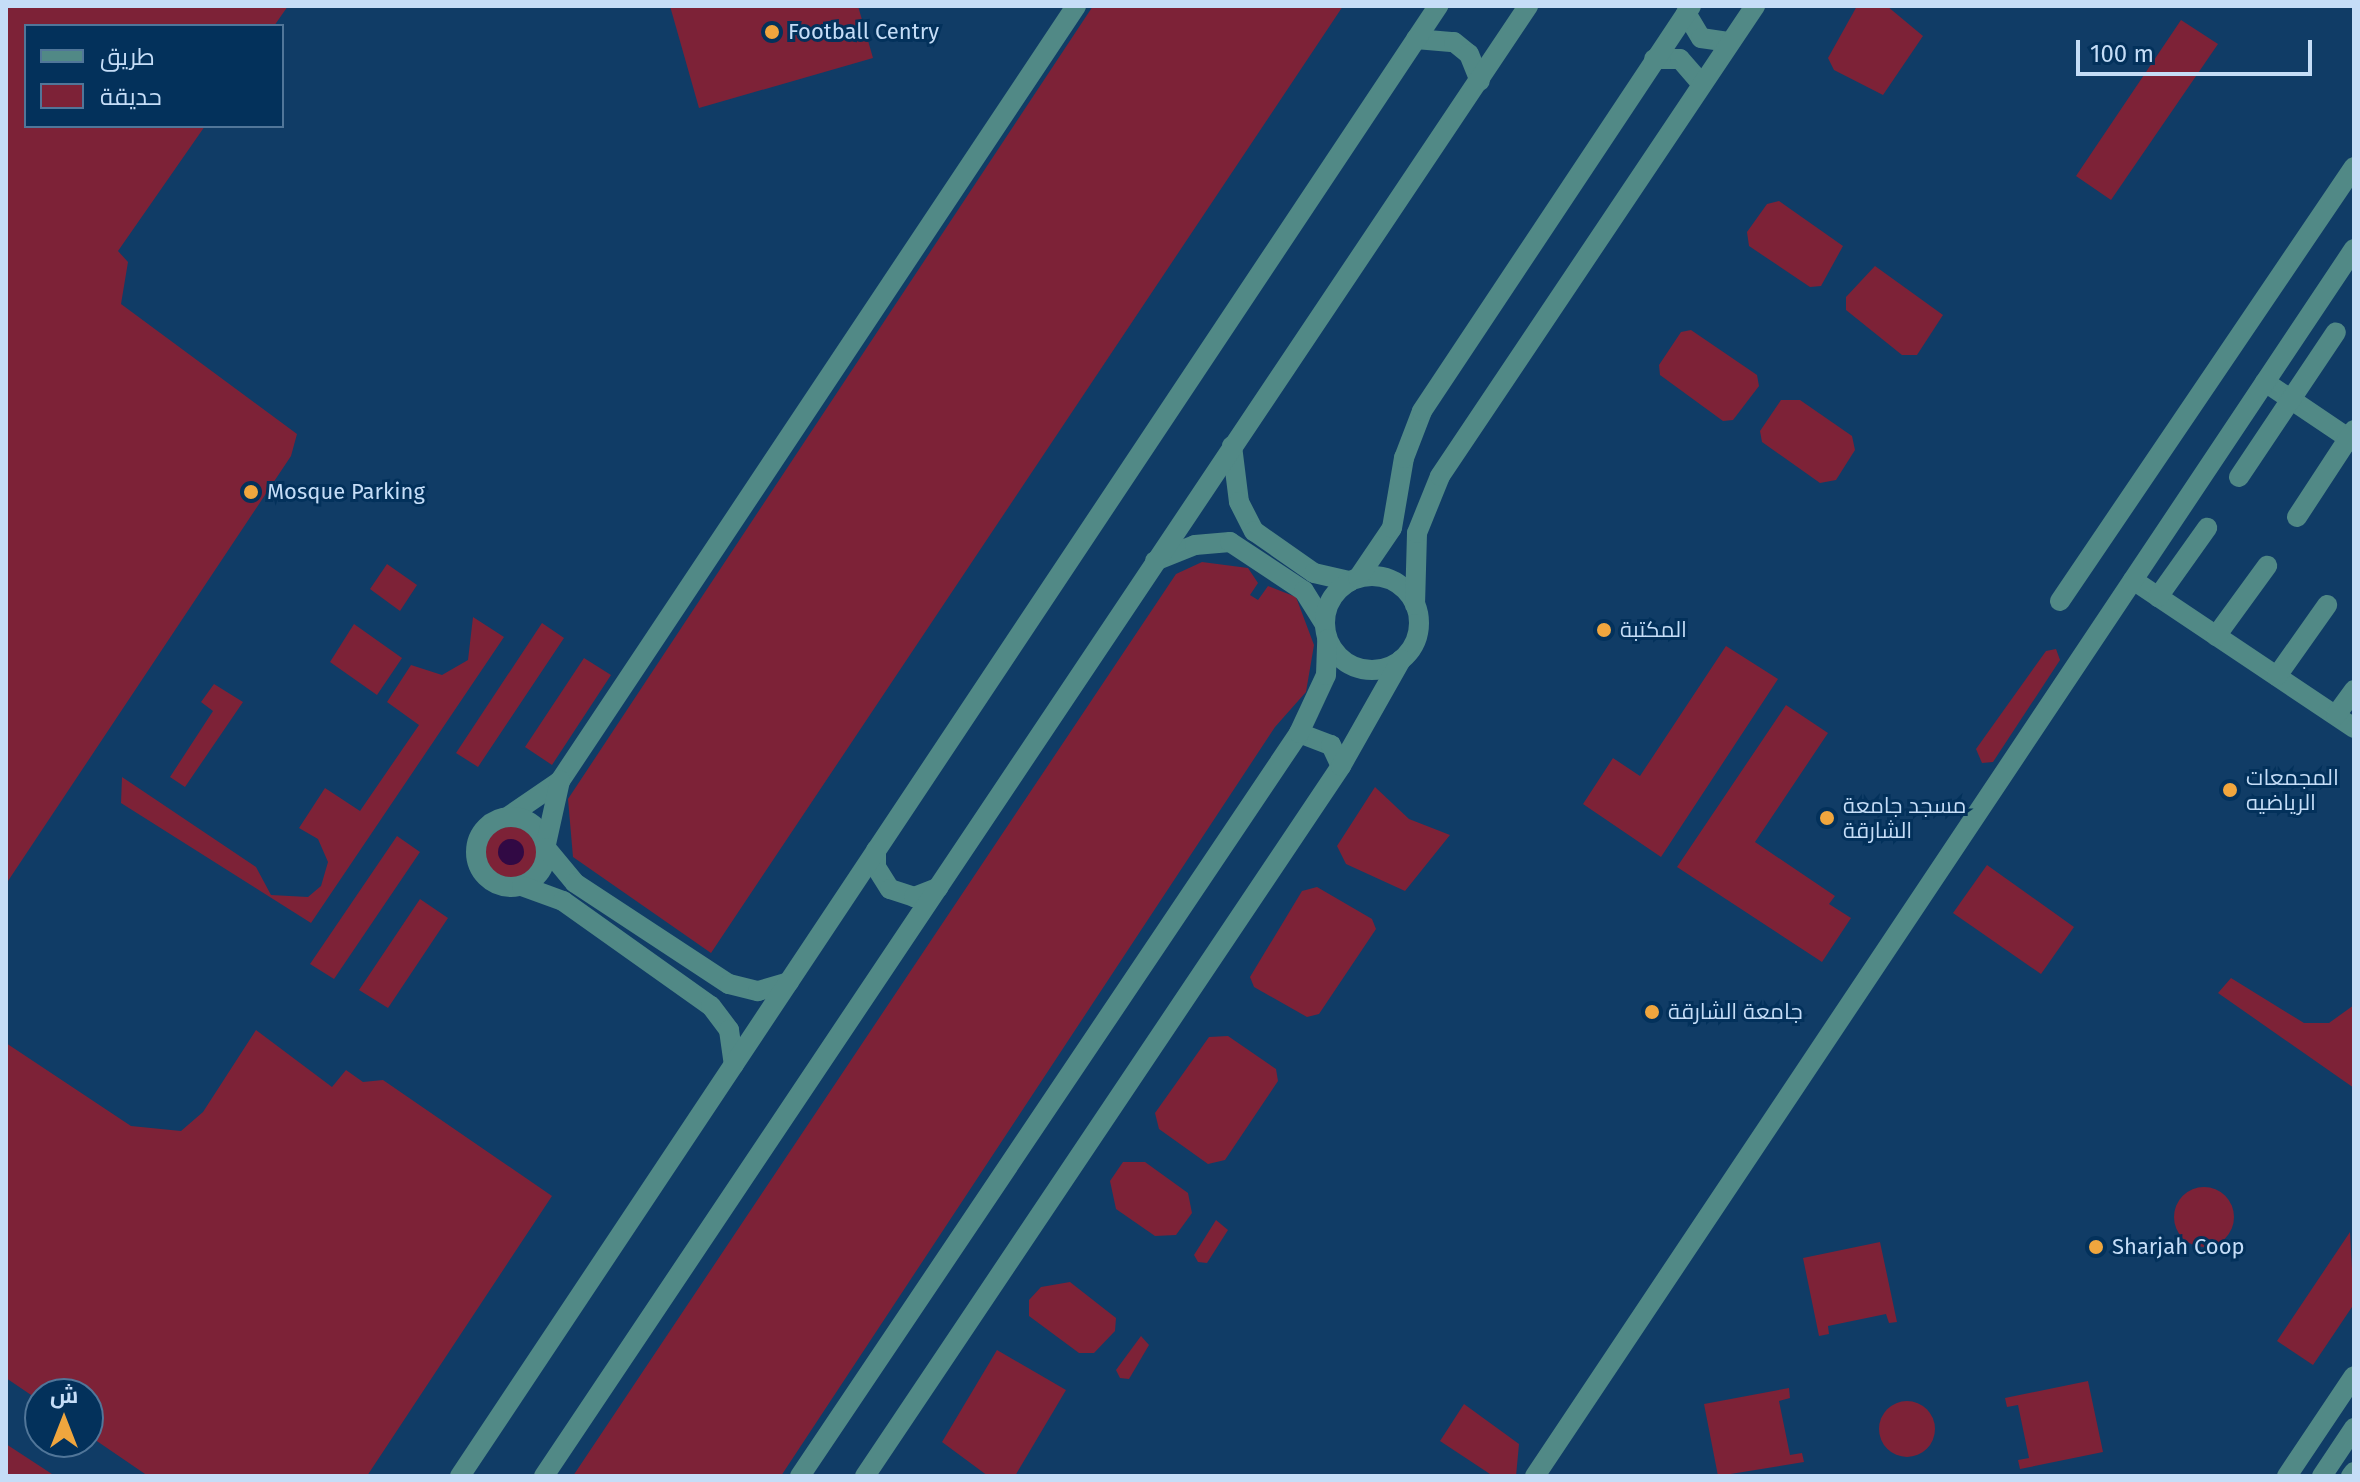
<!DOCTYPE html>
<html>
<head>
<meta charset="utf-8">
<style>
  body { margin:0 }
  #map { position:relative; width:2360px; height:1482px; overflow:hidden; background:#103c66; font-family:"Fira Sans",Cairo,sans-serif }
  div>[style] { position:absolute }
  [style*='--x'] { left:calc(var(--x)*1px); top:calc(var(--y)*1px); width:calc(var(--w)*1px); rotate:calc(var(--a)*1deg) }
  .green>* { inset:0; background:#7d2237 }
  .round { border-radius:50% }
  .water>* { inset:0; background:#310944 }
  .minor>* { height:20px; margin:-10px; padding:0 10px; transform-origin:10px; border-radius:10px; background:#518986 }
  .minor>.ring { margin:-10px; padding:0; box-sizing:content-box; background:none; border:20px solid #518986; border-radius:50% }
  .dots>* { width:22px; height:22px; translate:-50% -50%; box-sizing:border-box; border:4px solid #03315b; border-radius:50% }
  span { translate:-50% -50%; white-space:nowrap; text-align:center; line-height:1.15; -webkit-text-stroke:6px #03315b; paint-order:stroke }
  .poi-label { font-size:22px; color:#c5ddf7 }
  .left { translate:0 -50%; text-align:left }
  .frame { position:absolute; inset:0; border:8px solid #c5ddf7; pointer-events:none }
  .legend { position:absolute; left:24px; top:24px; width:260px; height:104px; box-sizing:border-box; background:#03315b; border:2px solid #517699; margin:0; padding:10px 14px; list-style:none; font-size:24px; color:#c5ddf7 }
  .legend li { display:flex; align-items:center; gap:16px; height:40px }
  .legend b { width:40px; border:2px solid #517699 }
  .north { position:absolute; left:24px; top:1378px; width:80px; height:80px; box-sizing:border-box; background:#03315b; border:2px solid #517699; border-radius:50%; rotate:0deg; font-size:22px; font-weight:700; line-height:32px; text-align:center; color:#c5ddf7 }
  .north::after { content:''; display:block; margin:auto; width:28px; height:36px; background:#f0a63e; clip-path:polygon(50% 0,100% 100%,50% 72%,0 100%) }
  .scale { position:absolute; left:2076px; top:40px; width:236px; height:36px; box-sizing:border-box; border:4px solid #c5ddf7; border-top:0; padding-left:10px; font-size:24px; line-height:28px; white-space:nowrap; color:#c5ddf7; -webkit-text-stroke:6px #03315b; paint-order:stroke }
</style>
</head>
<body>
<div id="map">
  <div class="green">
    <i style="clip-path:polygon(6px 6px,288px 6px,274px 26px,26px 26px,26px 126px,205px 126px,118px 251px,128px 262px,121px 304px,297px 434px,291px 456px,6px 884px)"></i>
    <i style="clip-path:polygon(670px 6px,858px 6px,873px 58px,699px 108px)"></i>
    <i style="clip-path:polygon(1093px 6px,1343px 6px,711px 953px,573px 857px,568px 799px)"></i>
    <i style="clip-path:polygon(1857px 6px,1887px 6px,1923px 36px,1883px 95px,1834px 70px,1828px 58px)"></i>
    <i style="clip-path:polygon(2181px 20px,2218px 44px,2111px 200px,2076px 176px)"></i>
    <i style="clip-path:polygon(1779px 201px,1843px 246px,1821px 286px,1810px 287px,1749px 246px,1747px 232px,1767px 204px)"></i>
    <i style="clip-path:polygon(1875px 266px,1943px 315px,1917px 355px,1902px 355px,1846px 310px,1846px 297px)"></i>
    <i style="clip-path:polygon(1691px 330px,1757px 375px,1759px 386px,1733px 420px,1723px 421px,1660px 375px,1659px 365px,1681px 332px)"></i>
    <i style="clip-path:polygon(1781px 400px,1800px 400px,1852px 436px,1855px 450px,1836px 480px,1820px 483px,1762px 442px,1760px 431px)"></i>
    <i style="clip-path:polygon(1202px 562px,1248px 568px,1258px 583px,1250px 595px,1258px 600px,1268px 586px,1296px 597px,1314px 645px,1306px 692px,1275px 727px,781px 1476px,573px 1476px,1176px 574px)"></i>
    <i style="clip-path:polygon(387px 564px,417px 585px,400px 611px,370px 589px)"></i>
    <i style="clip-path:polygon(473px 617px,504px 637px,311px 923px,121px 803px,122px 777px,256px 867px,271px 895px,308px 897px,321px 886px,328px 862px,318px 839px,299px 828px,325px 788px,360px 811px,419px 725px,387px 702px,411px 665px,442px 675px,468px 660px)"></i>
    <i style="clip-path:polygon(542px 623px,564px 638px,478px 767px,456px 753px)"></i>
    <i style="clip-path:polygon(354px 624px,402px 658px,377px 695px,330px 662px)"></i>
    <i style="clip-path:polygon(1726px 646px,1778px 679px,1661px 857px,1583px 804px,1613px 758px,1640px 776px)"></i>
    <i style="clip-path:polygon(2056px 649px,2060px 660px,1993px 762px,1982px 763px,1976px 749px,2046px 651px)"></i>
    <i style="clip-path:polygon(584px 658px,611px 675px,552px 765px,525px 747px)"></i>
    <i style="clip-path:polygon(214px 684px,243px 702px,185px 787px,170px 777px,213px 711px,201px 702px)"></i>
    <i style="clip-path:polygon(1786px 705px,1828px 733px,1755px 842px,1835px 896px,1829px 904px,1851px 918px,1822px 962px,1677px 867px)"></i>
    <i style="clip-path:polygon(1375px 787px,1409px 819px,1450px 835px,1405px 891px,1346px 864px,1337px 846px)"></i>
    <i class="round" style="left:484px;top:825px;width:54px;height:54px"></i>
    <i style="clip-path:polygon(397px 836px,420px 852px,334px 979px,310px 964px)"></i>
    <i style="clip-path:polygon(1987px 865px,2074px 927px,2041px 974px,1953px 913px)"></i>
    <i style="clip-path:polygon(1317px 887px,1372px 919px,1376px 929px,1319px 1014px,1307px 1017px,1254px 987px,1250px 977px,1302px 891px)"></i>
    <i style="clip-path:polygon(420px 899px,448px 918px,388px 1008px,359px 990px)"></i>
    <i style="clip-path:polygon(2231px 978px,2304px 1023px,2329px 1023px,2354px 1005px,2354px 1088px,2218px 993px)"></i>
    <i style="clip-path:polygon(256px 1030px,332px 1087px,346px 1070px,363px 1082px,383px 1080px,552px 1196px,367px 1476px,148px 1476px,88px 1435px,88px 1394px,40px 1394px,40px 1401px,6px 1378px,6px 1043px,131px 1126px,181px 1131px,203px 1112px)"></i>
    <i style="clip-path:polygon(1228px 1036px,1276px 1069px,1278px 1081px,1225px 1160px,1208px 1164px,1159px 1129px,1155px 1113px,1209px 1037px)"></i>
    <i style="clip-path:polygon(1123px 1162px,1145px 1162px,1188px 1193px,1192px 1213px,1176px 1235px,1155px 1236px,1116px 1209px,1110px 1181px)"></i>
    <i class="round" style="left:2174px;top:1187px;width:60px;height:60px"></i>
    <i style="clip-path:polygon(1216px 1220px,1228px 1230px,1207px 1263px,1198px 1262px,1194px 1255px)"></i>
    <i style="clip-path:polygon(2350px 1232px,2354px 1304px,2313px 1365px,2277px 1341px)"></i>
    <i style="clip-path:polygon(1880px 1242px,1897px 1322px,1889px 1323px,1886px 1314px,1828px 1326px,1829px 1334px,1819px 1336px,1803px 1258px)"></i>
    <i style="clip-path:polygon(1070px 1282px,1116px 1318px,1115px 1331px,1094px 1353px,1079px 1353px,1029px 1316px,1029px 1300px,1041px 1287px)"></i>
    <i style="clip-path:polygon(1141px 1336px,1149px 1345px,1129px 1379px,1120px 1378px,1116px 1370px)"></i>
    <i style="clip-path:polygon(997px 1350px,1066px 1390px,1015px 1476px,988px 1476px,942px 1442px)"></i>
    <i style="clip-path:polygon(2088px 1381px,2103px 1452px,2020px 1469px,2018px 1460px,2029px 1458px,2018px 1405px,2007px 1407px,2005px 1398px)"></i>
    <i style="clip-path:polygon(1789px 1388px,1790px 1398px,1779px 1401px,1790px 1455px,1802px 1453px,1804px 1462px,1718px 1476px,1704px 1404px)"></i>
    <i class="round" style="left:1879px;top:1401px;width:56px;height:56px"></i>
    <i style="clip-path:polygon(1464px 1404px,1519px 1444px,1516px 1476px,1493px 1476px,1440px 1441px)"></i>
    <i style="clip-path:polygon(6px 1444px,55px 1476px,6px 1476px)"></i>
  </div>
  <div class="water">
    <i class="round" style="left:498px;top:839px;width:26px;height:26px"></i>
  </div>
  <div class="minor">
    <i style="--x:1686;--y:13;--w:29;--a:59"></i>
    <i style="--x:1701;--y:38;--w:29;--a:8"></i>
    <i style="--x:1416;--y:39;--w:38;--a:5"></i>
    <i style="--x:1454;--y:42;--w:19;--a:39"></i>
    <i style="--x:1469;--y:54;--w:29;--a:68"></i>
    <i style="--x:1654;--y:59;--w:26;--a:0"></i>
    <i style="--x:1680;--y:59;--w:33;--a:49"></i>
    <i style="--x:2265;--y:382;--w:107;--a:34"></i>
    <i style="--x:1232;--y:446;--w:56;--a:82.9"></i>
    <i style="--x:1239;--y:502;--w:33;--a:63"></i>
    <i style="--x:1254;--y:531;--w:73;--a:35"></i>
    <i style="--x:1314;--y:573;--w:37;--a:13"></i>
    <i style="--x:2239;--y:477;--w:174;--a:-56.2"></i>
    <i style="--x:2297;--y:517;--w:104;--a:-56.8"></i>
    <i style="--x:1155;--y:561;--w:43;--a:-21.8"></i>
    <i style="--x:1195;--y:545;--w:35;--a:-5"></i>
    <i style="--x:1230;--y:542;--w:89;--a:33.5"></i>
    <i style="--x:1304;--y:591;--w:38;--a:58"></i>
    <i class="ring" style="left:1325px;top:576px;width:74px;height:74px"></i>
    <i style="--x:1358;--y:578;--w:60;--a:-55.8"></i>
    <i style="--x:1392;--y:528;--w:71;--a:-80.3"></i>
    <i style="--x:1404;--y:458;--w:50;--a:-69"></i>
    <i style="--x:1422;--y:411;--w:486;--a:-56.4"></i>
    <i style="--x:2133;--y:580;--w:266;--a:33.8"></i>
    <i style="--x:2158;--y:597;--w:85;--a:-54.6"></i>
    <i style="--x:2060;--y:601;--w:524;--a:-55.89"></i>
    <i style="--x:1415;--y:605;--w:72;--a:-88.4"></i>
    <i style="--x:1417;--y:533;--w:61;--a:-68"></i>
    <i style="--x:1440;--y:476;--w:566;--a:-56.17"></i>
    <i style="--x:2216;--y:636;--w:87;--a:-53.9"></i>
    <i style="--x:2277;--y:676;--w:87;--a:-54.8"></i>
    <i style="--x:2336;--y:715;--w:31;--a:-54"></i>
    <i style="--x:1299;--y:733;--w:34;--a:21"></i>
    <i style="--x:1331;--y:745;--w:23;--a:65"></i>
    <i style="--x:509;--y:816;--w:62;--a:-34.5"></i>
    <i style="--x:560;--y:781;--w:931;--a:-56.34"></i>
    <i class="ring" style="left:476px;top:817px;width:50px;height:50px"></i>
    <i style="--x:546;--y:844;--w:65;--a:-77.5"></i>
    <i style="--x:546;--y:848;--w:45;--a:50.4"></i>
    <i style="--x:575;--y:883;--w:184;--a:33.3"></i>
    <i style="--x:729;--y:984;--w:30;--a:14"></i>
    <i style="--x:758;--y:991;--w:32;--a:-16"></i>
    <i style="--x:876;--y:850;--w:17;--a:90"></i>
    <i style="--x:876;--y:867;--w:26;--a:58"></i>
    <i style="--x:890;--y:889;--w:25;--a:18"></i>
    <i style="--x:914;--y:897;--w:26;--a:-21"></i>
    <i style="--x:522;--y:886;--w:44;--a:20.1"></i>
    <i style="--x:563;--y:901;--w:181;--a:35.4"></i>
    <i style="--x:711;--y:1006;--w:30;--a:53"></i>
    <i style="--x:729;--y:1030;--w:35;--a:82"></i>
    <i style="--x:460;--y:1476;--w:1766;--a:-56.36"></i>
    <i style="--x:544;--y:1476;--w:1769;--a:-56.2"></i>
    <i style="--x:800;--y:1476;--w:895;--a:-56.11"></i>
    <i style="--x:1299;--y:733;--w:64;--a:-65"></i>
    <i style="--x:1326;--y:675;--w:36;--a:-88"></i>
    <i style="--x:865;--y:1476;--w:855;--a:-56.16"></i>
    <i style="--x:1341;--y:766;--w:122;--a:-60.5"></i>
    <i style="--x:1535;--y:1476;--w:1475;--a:-56.28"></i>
    <i style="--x:2287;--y:1476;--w:120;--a:-56.2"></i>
    <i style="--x:2322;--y:1476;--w:58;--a:-56.3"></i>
    <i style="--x:2351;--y:1476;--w:5;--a:-53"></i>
  </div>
  <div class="dots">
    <i style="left:772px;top:32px;background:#f0a63e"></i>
    <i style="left:251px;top:492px;background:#f0a63e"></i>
    <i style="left:1604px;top:630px;background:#f0a63e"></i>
    <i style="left:2230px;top:790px;background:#f0a63e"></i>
    <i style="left:1827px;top:818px;background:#f0a63e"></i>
    <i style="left:1652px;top:1012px;background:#f0a63e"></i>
    <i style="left:2096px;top:1247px;background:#f0a63e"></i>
  </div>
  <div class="poi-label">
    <span class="left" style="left:788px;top:32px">Football Centry</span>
    <span class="left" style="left:267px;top:492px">Mosque Parking</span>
    <span class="left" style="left:1620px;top:630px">المكتبة</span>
    <span class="left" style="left:2246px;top:790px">المجمعات<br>الرياضيه</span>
    <span class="left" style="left:1843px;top:818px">مسجد جامعة<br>الشارقة</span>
    <span class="left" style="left:1668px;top:1012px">جامعة الشارقة</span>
    <span class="left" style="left:2112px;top:1247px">Sharjah Coop</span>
  </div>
  <div class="frame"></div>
  <ul class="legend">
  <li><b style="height:10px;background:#518986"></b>طريق</li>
  <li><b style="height:22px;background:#7d2237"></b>حديقة</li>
  </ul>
  <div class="north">ش</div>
  <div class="scale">100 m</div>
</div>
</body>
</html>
